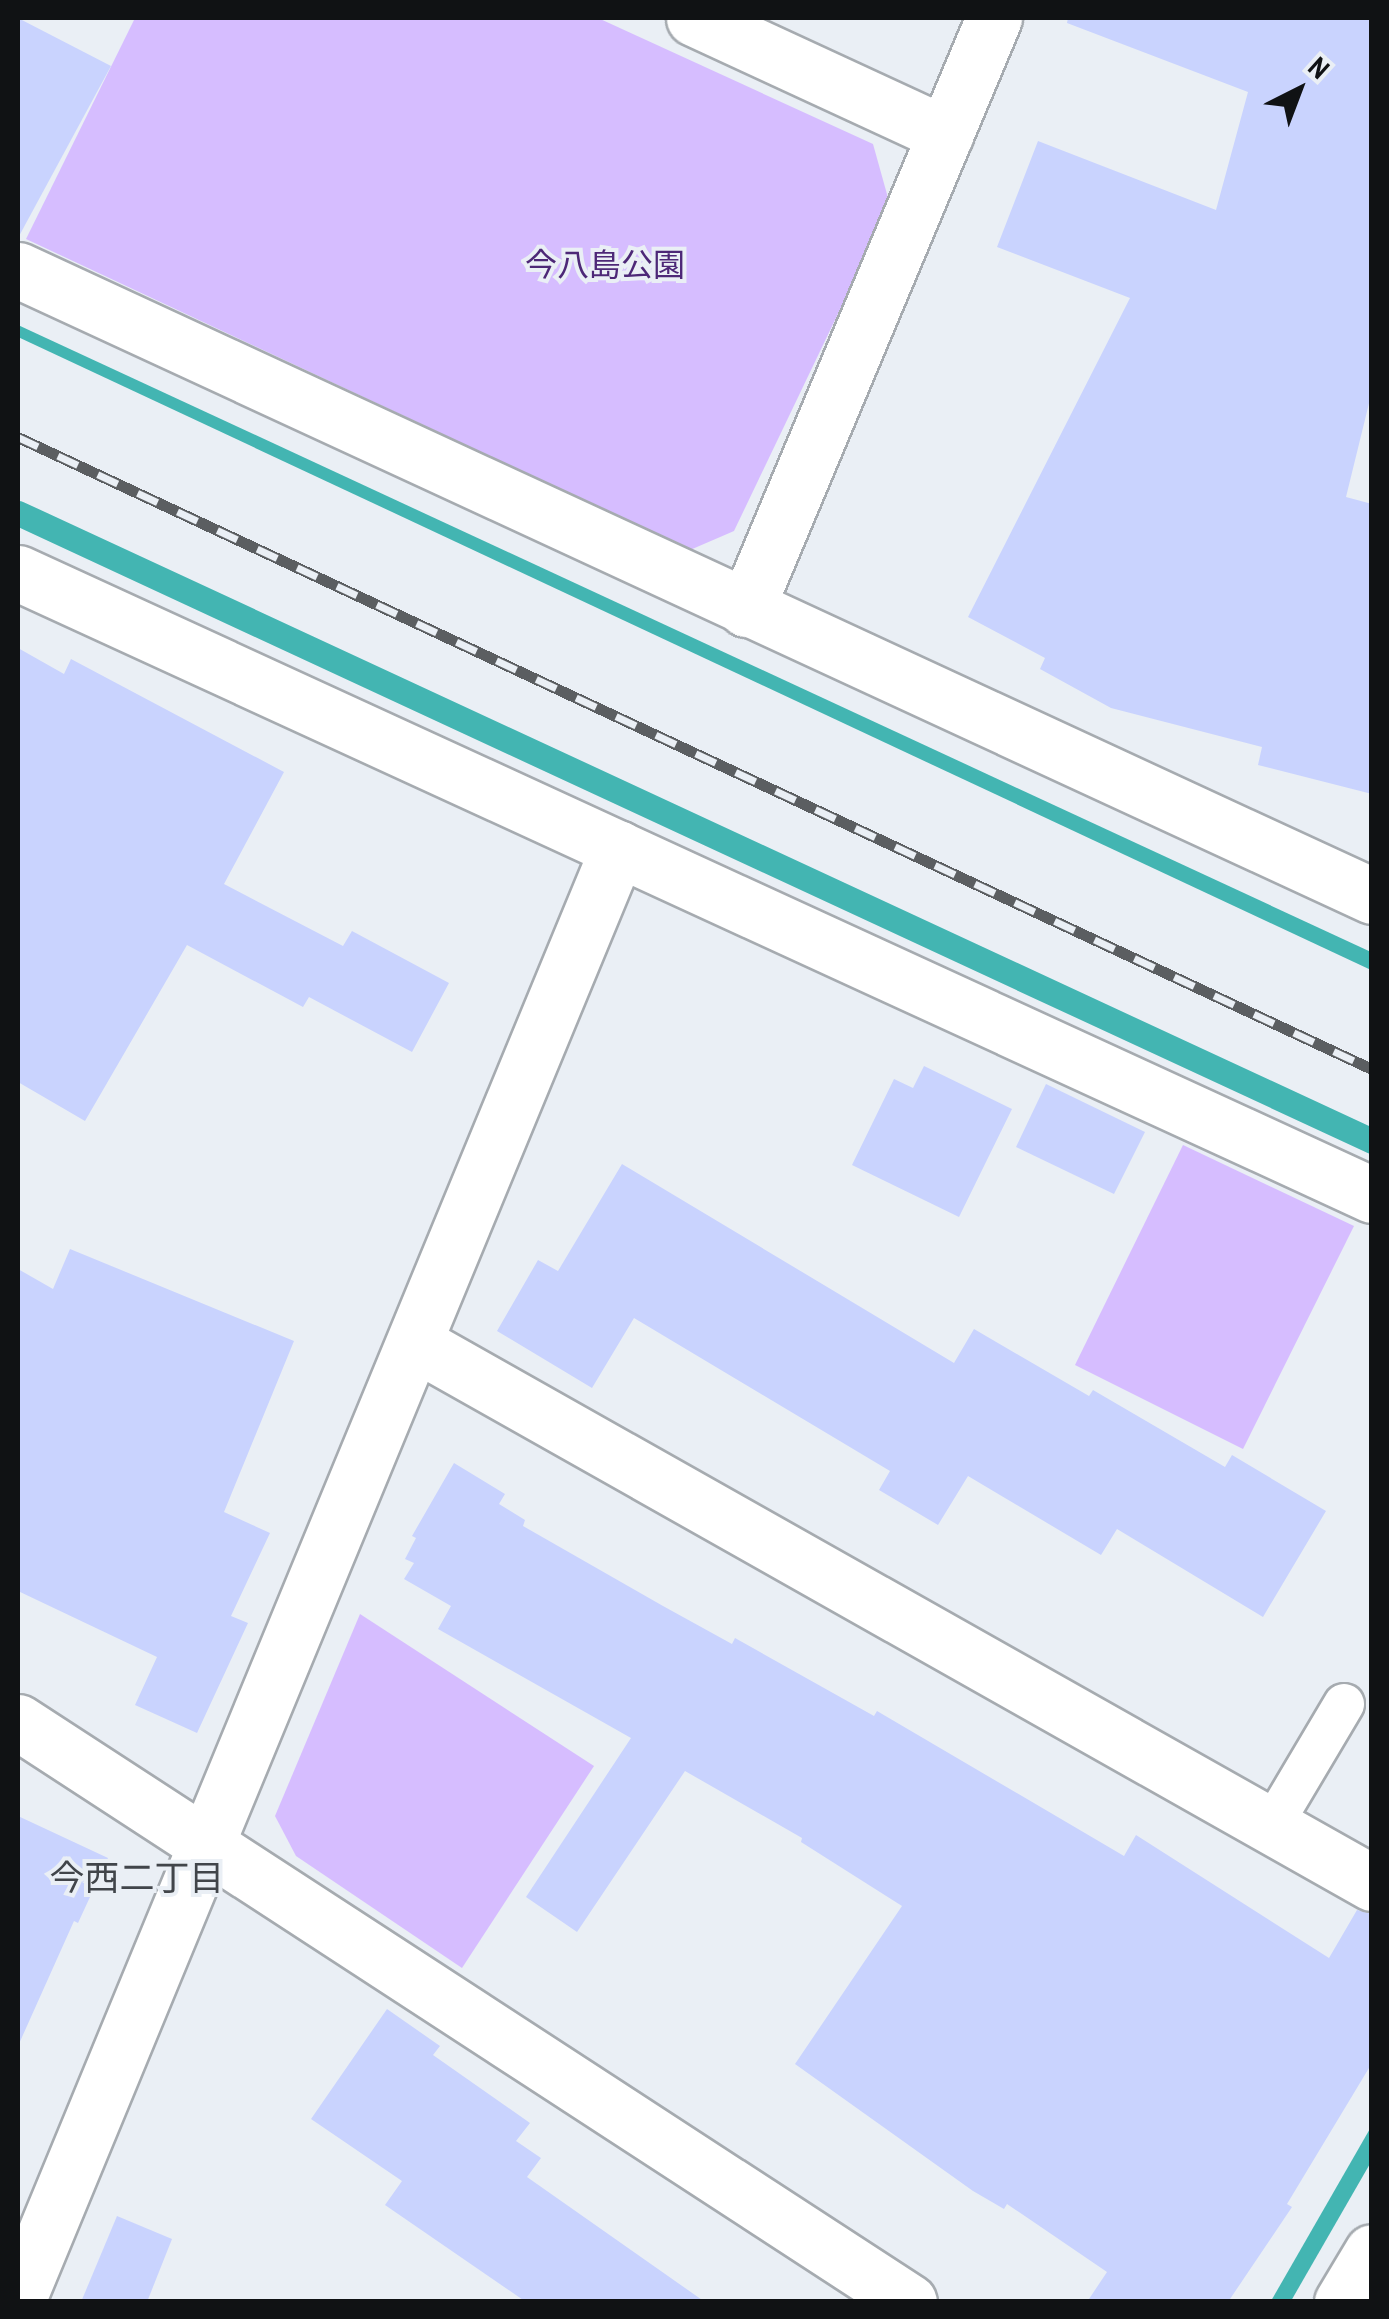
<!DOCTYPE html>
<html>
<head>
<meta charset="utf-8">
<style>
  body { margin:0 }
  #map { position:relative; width:1389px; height:2319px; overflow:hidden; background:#eaeff5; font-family:"Archivo Narrow","Noto Sans JP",sans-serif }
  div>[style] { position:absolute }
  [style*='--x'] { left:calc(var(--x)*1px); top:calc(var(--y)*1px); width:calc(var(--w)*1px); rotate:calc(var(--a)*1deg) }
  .green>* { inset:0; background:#d6bdff }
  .water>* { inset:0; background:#43b5b2 }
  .stream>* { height:25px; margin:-12.5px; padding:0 12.5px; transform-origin:12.5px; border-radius:12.5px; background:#43b5b2 }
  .building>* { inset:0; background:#c9d3fe }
  .roads { filter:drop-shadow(2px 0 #a6abb0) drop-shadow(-2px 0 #a6abb0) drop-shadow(0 2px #a6abb0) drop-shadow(0 -2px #a6abb0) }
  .service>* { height:40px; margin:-20px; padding:0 20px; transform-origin:20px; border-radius:20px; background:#fff }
  .minor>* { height:55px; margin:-27.5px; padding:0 27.5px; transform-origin:27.5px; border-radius:27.5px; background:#fff }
  .rail>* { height:11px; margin-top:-5.5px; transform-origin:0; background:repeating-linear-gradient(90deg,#eaeff5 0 22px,#5b5e61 0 44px); box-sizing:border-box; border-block:2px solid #5b5e61 }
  span { translate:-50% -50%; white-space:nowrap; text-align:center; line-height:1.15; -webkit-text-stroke:8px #eaeff5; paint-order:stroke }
  .park-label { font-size:32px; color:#4d2877 }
  .neighbourhood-label { font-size:35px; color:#41454a }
  .frame { position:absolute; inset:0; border:20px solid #101214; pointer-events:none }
  .north { position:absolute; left:1249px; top:40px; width:100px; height:100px; -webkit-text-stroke:8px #eaeff5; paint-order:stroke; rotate:42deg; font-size:28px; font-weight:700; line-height:40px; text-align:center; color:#101214 }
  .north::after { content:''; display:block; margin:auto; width:35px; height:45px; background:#101214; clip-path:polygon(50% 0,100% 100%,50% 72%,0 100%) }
</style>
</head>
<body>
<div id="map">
  <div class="green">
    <i style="clip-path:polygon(135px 18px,598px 18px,873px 144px,890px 205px,734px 531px,690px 550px,26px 239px)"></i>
    <i style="clip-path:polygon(1183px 1145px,1354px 1226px,1243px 1449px,1075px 1365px)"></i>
    <i style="clip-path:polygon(360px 1614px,594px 1766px,462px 1968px,296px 1856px,275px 1816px)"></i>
  </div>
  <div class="water">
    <i style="clip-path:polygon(18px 325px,1371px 952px,1371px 970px,18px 337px)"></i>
    <i style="clip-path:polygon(1371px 2127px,1371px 2162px,1291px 2301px,1271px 2301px)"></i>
  </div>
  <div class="stream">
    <i style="--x:18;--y:513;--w:1493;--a:24.88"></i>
  </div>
  <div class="building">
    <i style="clip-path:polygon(18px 18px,111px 66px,18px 238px)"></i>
    <i style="clip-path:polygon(1068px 18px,1372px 18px,1372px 391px,1346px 497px,1372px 504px,1372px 794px,1258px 765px,1262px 747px,1111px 708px,1040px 669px,1045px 658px,968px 617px,1130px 298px,997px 247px,1038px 141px,1216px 210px,1248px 92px,1067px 23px)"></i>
    <i style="clip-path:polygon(18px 648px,64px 674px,71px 659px,284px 772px,224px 884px,343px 946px,352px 931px,449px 983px,412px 1052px,309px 997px,303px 1007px,187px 945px,85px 1121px,18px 1082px)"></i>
    <i style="clip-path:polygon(924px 1066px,1012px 1109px,959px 1217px,852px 1165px,894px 1079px,913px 1088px)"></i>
    <i style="clip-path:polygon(1046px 1084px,1145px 1132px,1114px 1194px,1016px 1147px)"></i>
    <i style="clip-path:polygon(622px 1164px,954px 1363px,974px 1329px,1089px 1396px,1093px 1390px,1225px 1467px,1232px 1455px,1326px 1511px,1263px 1617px,1117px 1529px,1101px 1555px,968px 1476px,938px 1525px,879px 1490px,890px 1471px,634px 1318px,592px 1388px,497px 1331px,538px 1260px,558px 1271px)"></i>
    <i style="clip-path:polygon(70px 1249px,294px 1341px,224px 1512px,270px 1533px,231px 1616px,248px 1623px,197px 1733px,135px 1705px,157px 1657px,18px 1591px,18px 1269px,53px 1289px)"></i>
    <i style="clip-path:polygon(454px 1463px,505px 1494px,499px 1504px,525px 1520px,523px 1526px,663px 1606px,732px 1644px,735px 1638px,874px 1716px,877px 1711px,1124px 1856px,1136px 1835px,1329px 1958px,1357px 1910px,1372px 1914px,1372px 2063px,1287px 2204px,1292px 2207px,1228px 2302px,1087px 2302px,1107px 2272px,1007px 2204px,1004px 2209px,973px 2191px,795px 2064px,902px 1906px,801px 1842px,802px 1838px,685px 1771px,577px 1932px,526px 1897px,631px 1738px,438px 1629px,451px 1606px,404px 1579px,414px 1563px,405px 1559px,416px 1538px,412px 1536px)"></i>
    <i style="clip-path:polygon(18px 1816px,108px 1858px,78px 1923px,74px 1921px,18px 2046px)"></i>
    <i style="clip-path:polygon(387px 2009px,440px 2046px,433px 2055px,530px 2123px,516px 2141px,541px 2158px,527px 2177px,705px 2302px,526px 2302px,385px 2205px,402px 2181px,311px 2119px)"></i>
    <i style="clip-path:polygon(117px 2216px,172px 2239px,147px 2302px,81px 2302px)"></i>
  </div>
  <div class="roads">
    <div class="service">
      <i style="--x:1271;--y:1827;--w:143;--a:-59.3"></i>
    </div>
    <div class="minor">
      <i style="--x:694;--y:18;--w:277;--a:24.8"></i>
      <i style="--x:18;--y:270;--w:1492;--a:24.81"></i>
      <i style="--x:18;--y:573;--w:1490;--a:24.67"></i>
      <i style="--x:746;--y:609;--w:641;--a:-67.24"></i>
      <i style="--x:415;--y:1343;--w:1099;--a:29.43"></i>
      <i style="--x:18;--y:1722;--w:1063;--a:33.06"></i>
      <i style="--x:18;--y:2299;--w:1570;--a:-67.53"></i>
      <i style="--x:1342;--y:2302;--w:58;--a:-59"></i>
    </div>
  </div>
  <div class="rail">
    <i style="--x:18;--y:437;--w:1494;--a:25.02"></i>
  </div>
  <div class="park-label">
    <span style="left:605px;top:265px">今八島公園</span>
  </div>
  <div class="neighbourhood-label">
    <span style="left:137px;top:1878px">今西二丁目</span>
  </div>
  <div class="frame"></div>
  <div class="north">N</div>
</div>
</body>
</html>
